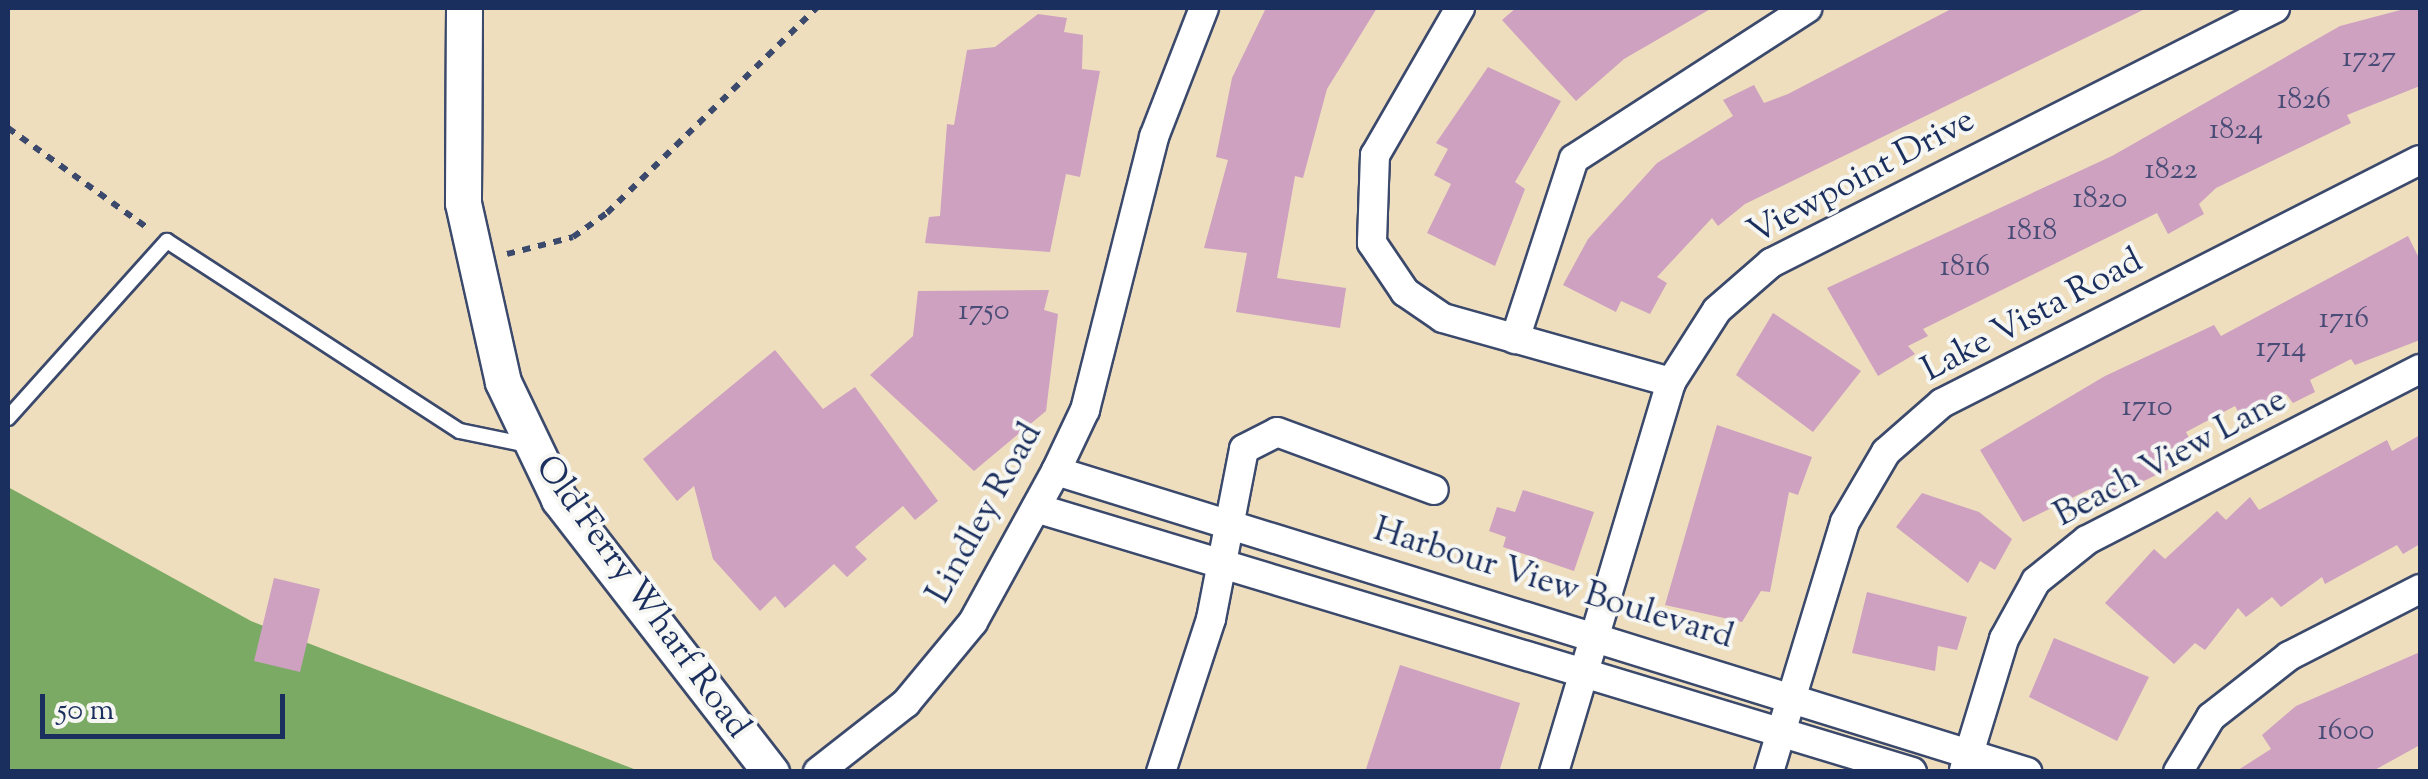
<!DOCTYPE html>
<html>
<head>
<meta charset="utf-8">
<style>
  body { margin:0 }
  #map { position:relative; width:2428px; height:779px; overflow:hidden; background:#eedebe; font-family:"Sorts Mill Goudy",serif }
  div>[style] { position:absolute }
  [style*='--x'] { left:calc(var(--x)*1px); top:calc(var(--y)*1px); width:calc(var(--w)*1px); rotate:calc(var(--a)*1deg) }
  .forest>* { inset:0; background:#7aaa64 }
  .building>* { inset:0; background:#cda1bf }
  .path>* { height:6px; margin-top:-3px; transform-origin:0; background:repeating-linear-gradient(90deg,#3b496c 0 8px,transparent 0 16px) }
  .roads { filter:drop-shadow(2px 0 #3b496c) drop-shadow(-2px 0 #3b496c) drop-shadow(0 2px #3b496c) drop-shadow(0 -2px #3b496c) }
  .service>* { height:14px; margin:-7px; padding:0 7px; transform-origin:7px; border-radius:7px; background:#fff }
  .minor>* { height:28px; margin:-14px; padding:0 14px; transform-origin:14px; border-radius:14px; background:#fff }
  .tertiary>* { height:35px; margin:-17.5px; padding:0 17.5px; transform-origin:17.5px; border-radius:17.5px; background:#fff }
  span { translate:-50% -50%; white-space:nowrap; text-align:center; line-height:1.15; -webkit-text-stroke:8px #f6f6f2; paint-order:stroke }
  .number-label { font-size:30px; color:#484c76 }
  .number-label span { -webkit-text-stroke-width:0 }
  .street-label { font-size:35px; color:#1b2f5e }
  .frame { position:absolute; inset:0; border:10px solid #1b2f5e; pointer-events:none }
  .scale { position:absolute; left:40px; top:694px; width:245px; height:45px; box-sizing:border-box; border:5px solid #1b2f5e; border-top:0; padding-left:12px; font-size:30px; line-height:35px; white-space:nowrap; color:#1b2f5e; -webkit-text-stroke:8px #f6f6f2; paint-order:stroke }
</style>
</head>
<body>
<div id="map">
  <div class="forest">
    <i style="clip-path:polygon(8px 487px,251px 621px,639px 771px,8px 771px)"></i>
  </div>
  <div class="building">
    <i style="clip-path:polygon(1266px 8px,1377px 8px,1327px 89px,1303px 178px,1295px 176px,1277px 278px,1346px 288px,1340px 328px,1236px 312px,1247px 253px,1204px 248px,1228px 160px,1216px 157px,1232px 78px)"></i>
    <i style="clip-path:polygon(1516px 8px,1712px 8px,1624px 59px,1576px 101px,1502px 20px)"></i>
    <i style="clip-path:polygon(1953px 8px,2147px 8px,1745px 204px,1718px 226px,1712px 218px,1657px 277px,1667px 283px,1650px 314px,1621px 301px,1616px 312px,1563px 285px,1588px 239px,1657px 163px,1733px 116px,1723px 100px,1754px 85px,1764px 103px,1788px 94px)"></i>
    <i style="clip-path:polygon(2408px 8px,2420px 8px,2420px 86px,2347px 115px,2351px 123px,2216px 188px,2199px 204px,2204px 214px,2168px 234px,2157px 213px,1923px 329px,1928px 336px,1908px 346px,1915px 354px,1878px 376px,1827px 288px,2112px 156px,2340px 26px)"></i>
    <i style="clip-path:polygon(1038px 14px,1067px 18px,1064px 32px,1083px 35px,1082px 69px,1100px 71px,1080px 177px,1066px 174px,1050px 252px,925px 243px,929px 217px,940px 216px,947px 124px,954px 125px,967px 50px,995px 47px)"></i>
    <i style="clip-path:polygon(1488px 67px,1561px 101px,1515px 182px,1525px 189px,1495px 266px,1427px 233px,1451px 184px,1434px 175px,1448px 149px,1436px 143px)"></i>
    <i style="clip-path:polygon(2408px 236px,2420px 260px,2420px 340px,2355px 365px,2351px 359px,2310px 380px,2315px 392px,2293px 403px,2286px 394px,2242px 418px,2235px 406px,2186px 432px,2190px 440px,2171px 449px,2177px 465px,2098px 503px,2090px 489px,2023px 522px,1980px 450px,2105px 376px,2214px 325px,2221px 336px)"></i>
    <i style="clip-path:polygon(1049px 290px,1044px 310px,1058px 314px,1046px 411px,974px 471px,870px 375px,913px 336px,918px 291px)"></i>
    <i style="clip-path:polygon(1773px 313px,1861px 371px,1813px 432px,1736px 375px)"></i>
    <i style="clip-path:polygon(775px 350px,823px 409px,855px 387px,938px 501px,915px 520px,903px 506px,855px 547px,867px 559px,847px 577px,834px 564px,785px 608px,775px 596px,760px 611px,713px 559px,694px 486px,677px 501px,643px 459px)"></i>
    <i style="clip-path:polygon(1717px 425px,1812px 457px,1798px 495px,1789px 492px,1770px 592px,1761px 591px,1742px 622px,1665px 605px)"></i>
    <i style="clip-path:polygon(2420px 435px,2420px 544px,2403px 554px,2397px 545px,2325px 584px,2322px 577px,2281px 607px,2272px 597px,2246px 617px,2238px 608px,2205px 650px,2195px 643px,2174px 664px,2105px 603px,2154px 549px,2165px 559px,2217px 511px,2226px 520px,2250px 497px,2259px 510px,2387px 440px,2392px 451px)"></i>
    <i style="clip-path:polygon(1523px 490px,1594px 512px,1574px 571px,1503px 547px,1506px 537px,1489px 531px,1497px 507px,1515px 512px)"></i>
    <i style="clip-path:polygon(1922px 493px,1979px 512px,2012px 539px,1995px 570px,1980px 561px,1968px 583px,1896px 527px)"></i>
    <i style="clip-path:polygon(274px 578px,320px 589px,300px 672px,254px 661px)"></i>
    <i style="clip-path:polygon(1867px 592px,1967px 617px,1957px 650px,1938px 646px,1935px 671px,1852px 653px)"></i>
    <i style="clip-path:polygon(2054px 638px,2149px 677px,2117px 741px,2029px 697px)"></i>
    <i style="clip-path:polygon(2420px 652px,2420px 745px,2371px 772px,2235px 772px,2271px 749px,2262px 735px,2296px 706px)"></i>
    <i style="clip-path:polygon(1400px 665px,1520px 703px,1499px 772px,1365px 772px)"></i>
  </div>
  <div class="path">
    <i style="--x:8;--y:128;--w:173;--a:35.6"></i>
    <i style="--x:507;--y:254;--w:68;--a:-14.4"></i>
    <i style="--x:573;--y:237;--w:42;--a:-35.2"></i>
    <i style="--x:607;--y:213;--w:293;--a:-44.4"></i>
  </div>
  <div class="roads">
    <div class="service">
      <i style="--x:8;--y:418;--w:238;--a:-48.1"></i>
      <i style="--x:167;--y:241;--w:349;--a:33"></i>
      <i style="--x:460;--y:431;--w:69;--a:11.6"></i>
    </div>
    <div class="minor">
      <i style="--x:1460;--y:8;--w:170;--a:120"></i>
      <i style="--x:1375;--y:155;--w:88;--a:92"></i>
      <i style="--x:1372;--y:243;--w:59;--a:56"></i>
      <i style="--x:1405;--y:292;--w:46;--a:34.4"></i>
      <i style="--x:1443;--y:318;--w:237;--a:15.7"></i>
      <i style="--x:1515;--y:339;--w:189;--a:-71.9"></i>
      <i style="--x:1574;--y:159;--w:278;--a:-32.9"></i>
      <i style="--x:1056;--y:471;--w:1017;--a:17.22"></i>
      <i style="--x:1036;--y:508;--w:915;--a:16.77"></i>
      <i style="--x:1964;--y:770;--w:137;--a:-73"></i>
      <i style="--x:2004;--y:639;--w:66;--a:-61.1"></i>
      <i style="--x:2036;--y:581;--w:65;--a:-38.8"></i>
      <i style="--x:2087;--y:540;--w:374;--a:-27.2"></i>
      <i style="--x:818;--y:772;--w:112;--a:-38.1"></i>
      <i style="--x:906;--y:703;--w:105;--a:-50.4"></i>
      <i style="--x:973;--y:622;--w:172;--a:-61.2"></i>
      <i style="--x:1056;--y:471;--w:68;--a:-64.6"></i>
      <i style="--x:1085;--y:410;--w:282;--a:-75.8"></i>
      <i style="--x:1154;--y:137;--w:138;--a:-68.8"></i>
      <i style="--x:1161;--y:772;--w:161;--a:-71.9"></i>
      <i style="--x:1211;--y:619;--w:173;--a:-79"></i>
      <i style="--x:1244;--y:449;--w:37;--a:-27"></i>
      <i style="--x:1277;--y:432;--w:167;--a:20.3"></i>
      <i style="--x:1554;--y:772;--w:407;--a:-73.3"></i>
      <i style="--x:1671;--y:382;--w:85;--a:-57.4"></i>
      <i style="--x:1717;--y:310;--w:72;--a:-41"></i>
      <i style="--x:1771;--y:263;--w:565;--a:-26.84"></i>
      <i style="--x:1769;--y:772;--w:261;--a:-73.1"></i>
      <i style="--x:1845;--y:522;--w:81;--a:-59.6"></i>
      <i style="--x:1886;--y:452;--w:74;--a:-41.2"></i>
      <i style="--x:1942;--y:403;--w:536;--a:-26.95"></i>
      <i style="--x:2178;--y:772;--w:64;--a:-59"></i>
      <i style="--x:2211;--y:717;--w:99;--a:-38"></i>
      <i style="--x:2289;--y:656;--w:147;--a:-27.1"></i>
    </div>
    <div class="tertiary">
      <i style="--x:464;--y:8;--w:195;--a:90.3"></i>
      <i style="--x:463;--y:203;--w:183;--a:77.4"></i>
      <i style="--x:503;--y:382;--w:130;--a:64.4"></i>
      <i style="--x:559;--y:499;--w:346;--a:52.2"></i>
    </div>
  </div>
  <div class="number-label">
    <span style="left:2369px;top:59px">1727</span>
    <span style="left:2304px;top:101px">1826</span>
    <span style="left:2236px;top:131px">1824</span>
    <span style="left:2171px;top:171px">1822</span>
    <span style="left:2100px;top:200px">1820</span>
    <span style="left:2032px;top:232px">1818</span>
    <span style="left:1965px;top:268px">1816</span>
    <span style="left:984px;top:312px">1750</span>
    <span style="left:2344px;top:320px">1716</span>
    <span style="left:2281px;top:349px">1714</span>
    <span style="left:2147px;top:408px">1710</span>
    <span style="left:2346px;top:732px">1600</span>
  </div>
  <div class="street-label">
    <span style="left:1862px;top:178px;rotate:-28deg">Viewpoint Drive</span>
    <span style="left:2033px;top:317px;rotate:-28deg">Lake Vista Road</span>
    <span style="left:2171px;top:459px;rotate:-28deg">Beach View Lane</span>
    <span style="left:986px;top:514px;rotate:-61deg">Lindley Road</span>
    <span style="left:1553px;top:585px;rotate:17deg">Harbour View Boulevard</span>
    <span style="left:641px;top:598px;rotate:54deg">Old Ferry Wharf Road</span>
  </div>
  <div class="frame"></div>
  <div class="scale">50 m</div>
</div>
</body>
</html>
